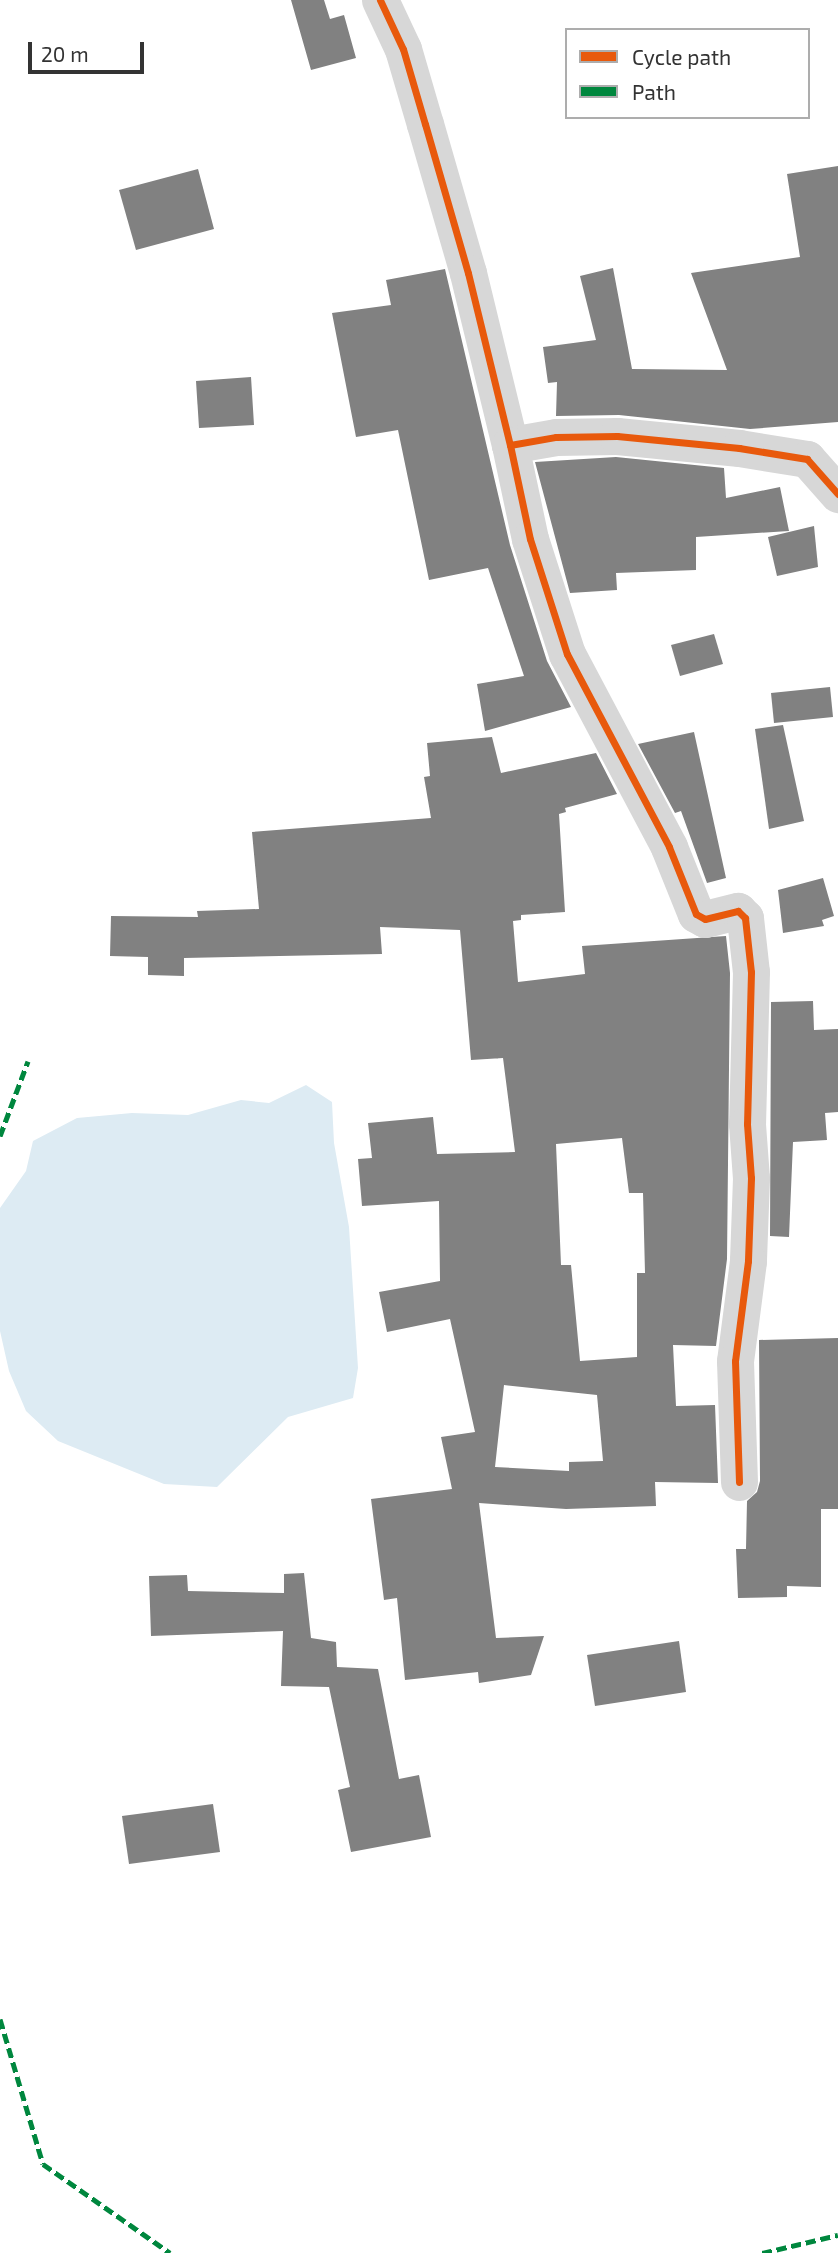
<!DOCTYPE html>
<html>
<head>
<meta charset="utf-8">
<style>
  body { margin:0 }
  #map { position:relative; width:838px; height:2253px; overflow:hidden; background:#fff; font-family:"Exo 2",sans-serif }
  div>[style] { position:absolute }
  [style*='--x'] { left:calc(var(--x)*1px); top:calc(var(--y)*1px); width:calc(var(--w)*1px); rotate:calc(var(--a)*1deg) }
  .water>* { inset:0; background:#ddebf3 }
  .building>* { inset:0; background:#818181 }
  .minor>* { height:37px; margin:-18.5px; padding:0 18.5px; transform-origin:18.5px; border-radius:18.5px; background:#d7d7d7 }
  .quiet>* { height:5px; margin-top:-2.5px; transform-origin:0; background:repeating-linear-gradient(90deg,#00873e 0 10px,transparent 0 15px) }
  .cycleway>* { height:7px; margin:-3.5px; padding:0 3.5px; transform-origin:3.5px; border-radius:3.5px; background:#e8590c }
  span { translate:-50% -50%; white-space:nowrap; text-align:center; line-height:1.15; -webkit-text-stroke:7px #fff; paint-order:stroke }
  .legend { position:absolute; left:565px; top:28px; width:245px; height:91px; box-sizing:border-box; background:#fff; border:2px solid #adadad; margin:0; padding:9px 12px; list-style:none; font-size:21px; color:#333 }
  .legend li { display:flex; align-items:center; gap:14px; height:35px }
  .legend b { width:35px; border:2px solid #adadad }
  .scale { position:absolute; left:28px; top:42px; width:116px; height:32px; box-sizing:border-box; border:4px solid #333; border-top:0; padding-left:9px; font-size:21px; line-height:24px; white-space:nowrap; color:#333; -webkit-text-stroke:5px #fff; paint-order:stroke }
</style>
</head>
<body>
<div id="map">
  <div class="water">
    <i style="clip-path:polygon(306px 1085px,332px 1102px,334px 1143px,349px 1227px,358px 1368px,353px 1398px,288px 1417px,217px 1487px,164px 1484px,58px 1441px,26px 1411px,9px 1371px,0 1331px,0 1208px,26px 1171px,33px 1141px,77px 1118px,132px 1113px,188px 1115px,241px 1100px,269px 1103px)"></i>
  </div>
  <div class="building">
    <i style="clip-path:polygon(291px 0,324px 0,330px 19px,344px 15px,356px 58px,311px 70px)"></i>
    <i style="clip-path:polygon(838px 166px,838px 422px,750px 429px,619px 415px,556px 416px,557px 382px,548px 383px,543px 347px,596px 340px,580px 276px,613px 268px,632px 369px,727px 370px,691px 273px,800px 257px,787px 174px)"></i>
    <i style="clip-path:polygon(198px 169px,214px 229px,136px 250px,119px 190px)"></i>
    <i style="clip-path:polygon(445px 269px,510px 545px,547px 661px,571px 707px,485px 731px,477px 684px,524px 676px,488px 568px,429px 580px,398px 430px,356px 437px,332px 313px,391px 305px,386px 280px)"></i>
    <i style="clip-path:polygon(251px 377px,254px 425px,199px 428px,196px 381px)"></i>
    <i style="clip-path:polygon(616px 457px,724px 468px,726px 498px,780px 487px,789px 531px,696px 537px,696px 570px,616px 573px,617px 590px,570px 593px,535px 462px)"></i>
    <i style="clip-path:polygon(814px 526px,818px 567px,777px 576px,768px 537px)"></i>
    <i style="clip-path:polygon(714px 634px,723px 664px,680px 676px,671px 645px)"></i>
    <i style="clip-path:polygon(830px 687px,833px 717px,774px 723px,771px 693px)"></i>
    <i style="clip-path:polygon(783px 725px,804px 821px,769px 829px,755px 729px)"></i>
    <i style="clip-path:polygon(694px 732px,726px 878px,707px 883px,681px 811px,675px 813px,638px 744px)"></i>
    <i style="clip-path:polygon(evenodd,492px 737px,501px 773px,596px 753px,617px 794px,565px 808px,566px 812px,559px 814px,565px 912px,521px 915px,521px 920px,513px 921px,518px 982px,585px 974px,582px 946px,726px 936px,730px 973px,727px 1259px,716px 1346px,673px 1345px,676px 1406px,715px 1405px,718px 1483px,655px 1482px,656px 1506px,566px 1509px,479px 1503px,496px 1638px,544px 1636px,531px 1675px,479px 1683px,478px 1672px,405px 1680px,397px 1598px,384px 1600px,371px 1499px,452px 1489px,441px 1437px,475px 1432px,450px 1319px,387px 1332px,379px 1292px,440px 1281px,439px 1201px,362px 1206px,358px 1159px,372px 1158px,368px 1123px,433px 1117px,437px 1154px,515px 1152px,503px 1058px,471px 1060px,460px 930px,380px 927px,382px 954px,184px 958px,184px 976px,148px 975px,148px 957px,110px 956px,111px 916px,198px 917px,197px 911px,259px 909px,252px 832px,431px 818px,424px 777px,430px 776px,427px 743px,492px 737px,622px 1138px,629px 1193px,643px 1193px,645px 1273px,637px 1273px,637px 1357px,580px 1361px,571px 1265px,561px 1265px,556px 1144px,622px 1138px,492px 737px,504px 1385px,597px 1395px,603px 1461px,569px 1462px,569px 1471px,495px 1467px,504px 1385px)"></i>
    <i style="clip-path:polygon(823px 878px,834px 916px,822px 920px,824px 926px,783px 933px,778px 890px)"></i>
    <i style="clip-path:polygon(813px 1001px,814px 1030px,838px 1029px,838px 1112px,825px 1113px,827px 1140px,793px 1142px,789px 1237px,770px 1236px,771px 1002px)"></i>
    <i style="clip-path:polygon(838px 1338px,838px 1509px,821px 1509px,821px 1587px,787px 1586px,787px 1597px,738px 1598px,736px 1549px,746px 1549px,747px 1501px,757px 1492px,760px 1481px,759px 1340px)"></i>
    <i style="clip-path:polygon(304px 1573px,311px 1638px,336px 1642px,337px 1667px,378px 1669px,399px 1779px,419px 1775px,431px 1837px,351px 1852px,338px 1790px,350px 1787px,329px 1687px,281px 1686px,283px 1631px,151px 1636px,149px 1576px,187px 1575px,188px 1591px,284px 1593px,284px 1574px)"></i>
    <i style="clip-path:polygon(679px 1641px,686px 1692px,595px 1706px,587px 1655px)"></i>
    <i style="clip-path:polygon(213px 1804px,220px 1852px,129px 1864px,122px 1816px)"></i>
  </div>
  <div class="minor">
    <i style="--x:380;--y:0;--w:54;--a:64.9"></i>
    <i style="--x:403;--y:49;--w:78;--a:73.7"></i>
    <i style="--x:425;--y:124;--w:155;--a:73.9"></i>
    <i style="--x:468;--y:273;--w:177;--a:76.3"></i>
    <i style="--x:510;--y:445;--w:47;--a:-9.9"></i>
    <i style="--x:556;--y:437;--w:61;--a:-0.9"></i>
    <i style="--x:617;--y:436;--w:123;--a:5.6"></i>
    <i style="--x:739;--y:448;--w:69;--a:9.2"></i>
    <i style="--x:807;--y:459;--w:47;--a:48.5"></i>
    <i style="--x:510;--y:445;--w:96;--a:78"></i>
    <i style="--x:530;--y:539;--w:121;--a:72.2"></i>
    <i style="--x:567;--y:654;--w:218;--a:62.1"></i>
    <i style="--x:669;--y:847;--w:72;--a:68.1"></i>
    <i style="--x:696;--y:914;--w:10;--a:29"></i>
    <i style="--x:705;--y:919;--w:34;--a:-14"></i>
    <i style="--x:738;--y:911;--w:10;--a:45"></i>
    <i style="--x:745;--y:918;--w:54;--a:83.7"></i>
    <i style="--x:751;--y:972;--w:152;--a:91.5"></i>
    <i style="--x:747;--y:1124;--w:54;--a:85.8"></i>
    <i style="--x:751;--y:1178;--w:83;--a:92.1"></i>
    <i style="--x:748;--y:1261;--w:101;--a:97.4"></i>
    <i style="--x:735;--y:1361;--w:121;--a:88.1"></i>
  </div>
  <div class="quiet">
    <i style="--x:0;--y:1136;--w:80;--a:-69.5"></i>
    <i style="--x:0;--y:2019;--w:151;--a:73.5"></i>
    <i style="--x:43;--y:2164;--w:155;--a:35"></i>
    <i style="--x:762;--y:2253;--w:78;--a:-13.3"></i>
  </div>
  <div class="cycleway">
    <i style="--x:380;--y:0;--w:54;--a:64.9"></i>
    <i style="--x:403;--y:49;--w:78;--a:73.7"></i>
    <i style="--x:425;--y:124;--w:155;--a:73.9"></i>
    <i style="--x:468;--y:273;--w:177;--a:76.3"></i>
    <i style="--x:510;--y:445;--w:47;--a:-9.9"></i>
    <i style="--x:556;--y:437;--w:61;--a:-0.9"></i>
    <i style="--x:617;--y:436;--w:123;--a:5.6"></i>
    <i style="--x:739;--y:448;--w:69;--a:9.2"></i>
    <i style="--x:807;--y:459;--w:47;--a:48.5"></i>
    <i style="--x:510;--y:445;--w:96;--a:78"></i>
    <i style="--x:530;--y:539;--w:121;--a:72.2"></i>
    <i style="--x:567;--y:654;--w:218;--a:62.1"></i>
    <i style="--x:669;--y:847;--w:72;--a:68.1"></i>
    <i style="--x:696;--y:914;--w:10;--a:29"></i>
    <i style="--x:705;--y:919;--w:34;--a:-14"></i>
    <i style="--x:738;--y:911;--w:10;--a:45"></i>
    <i style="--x:745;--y:918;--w:54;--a:83.7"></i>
    <i style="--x:751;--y:972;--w:152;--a:91.5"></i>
    <i style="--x:747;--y:1124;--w:54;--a:85.8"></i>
    <i style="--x:751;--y:1178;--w:83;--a:92.1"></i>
    <i style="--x:748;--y:1261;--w:101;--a:97.4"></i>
    <i style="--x:735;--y:1361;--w:121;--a:88.1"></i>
  </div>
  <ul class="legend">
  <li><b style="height:9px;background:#e8590c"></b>Cycle path</li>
  <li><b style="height:9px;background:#00873e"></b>Path</li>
  </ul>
  <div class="scale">20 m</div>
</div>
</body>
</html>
